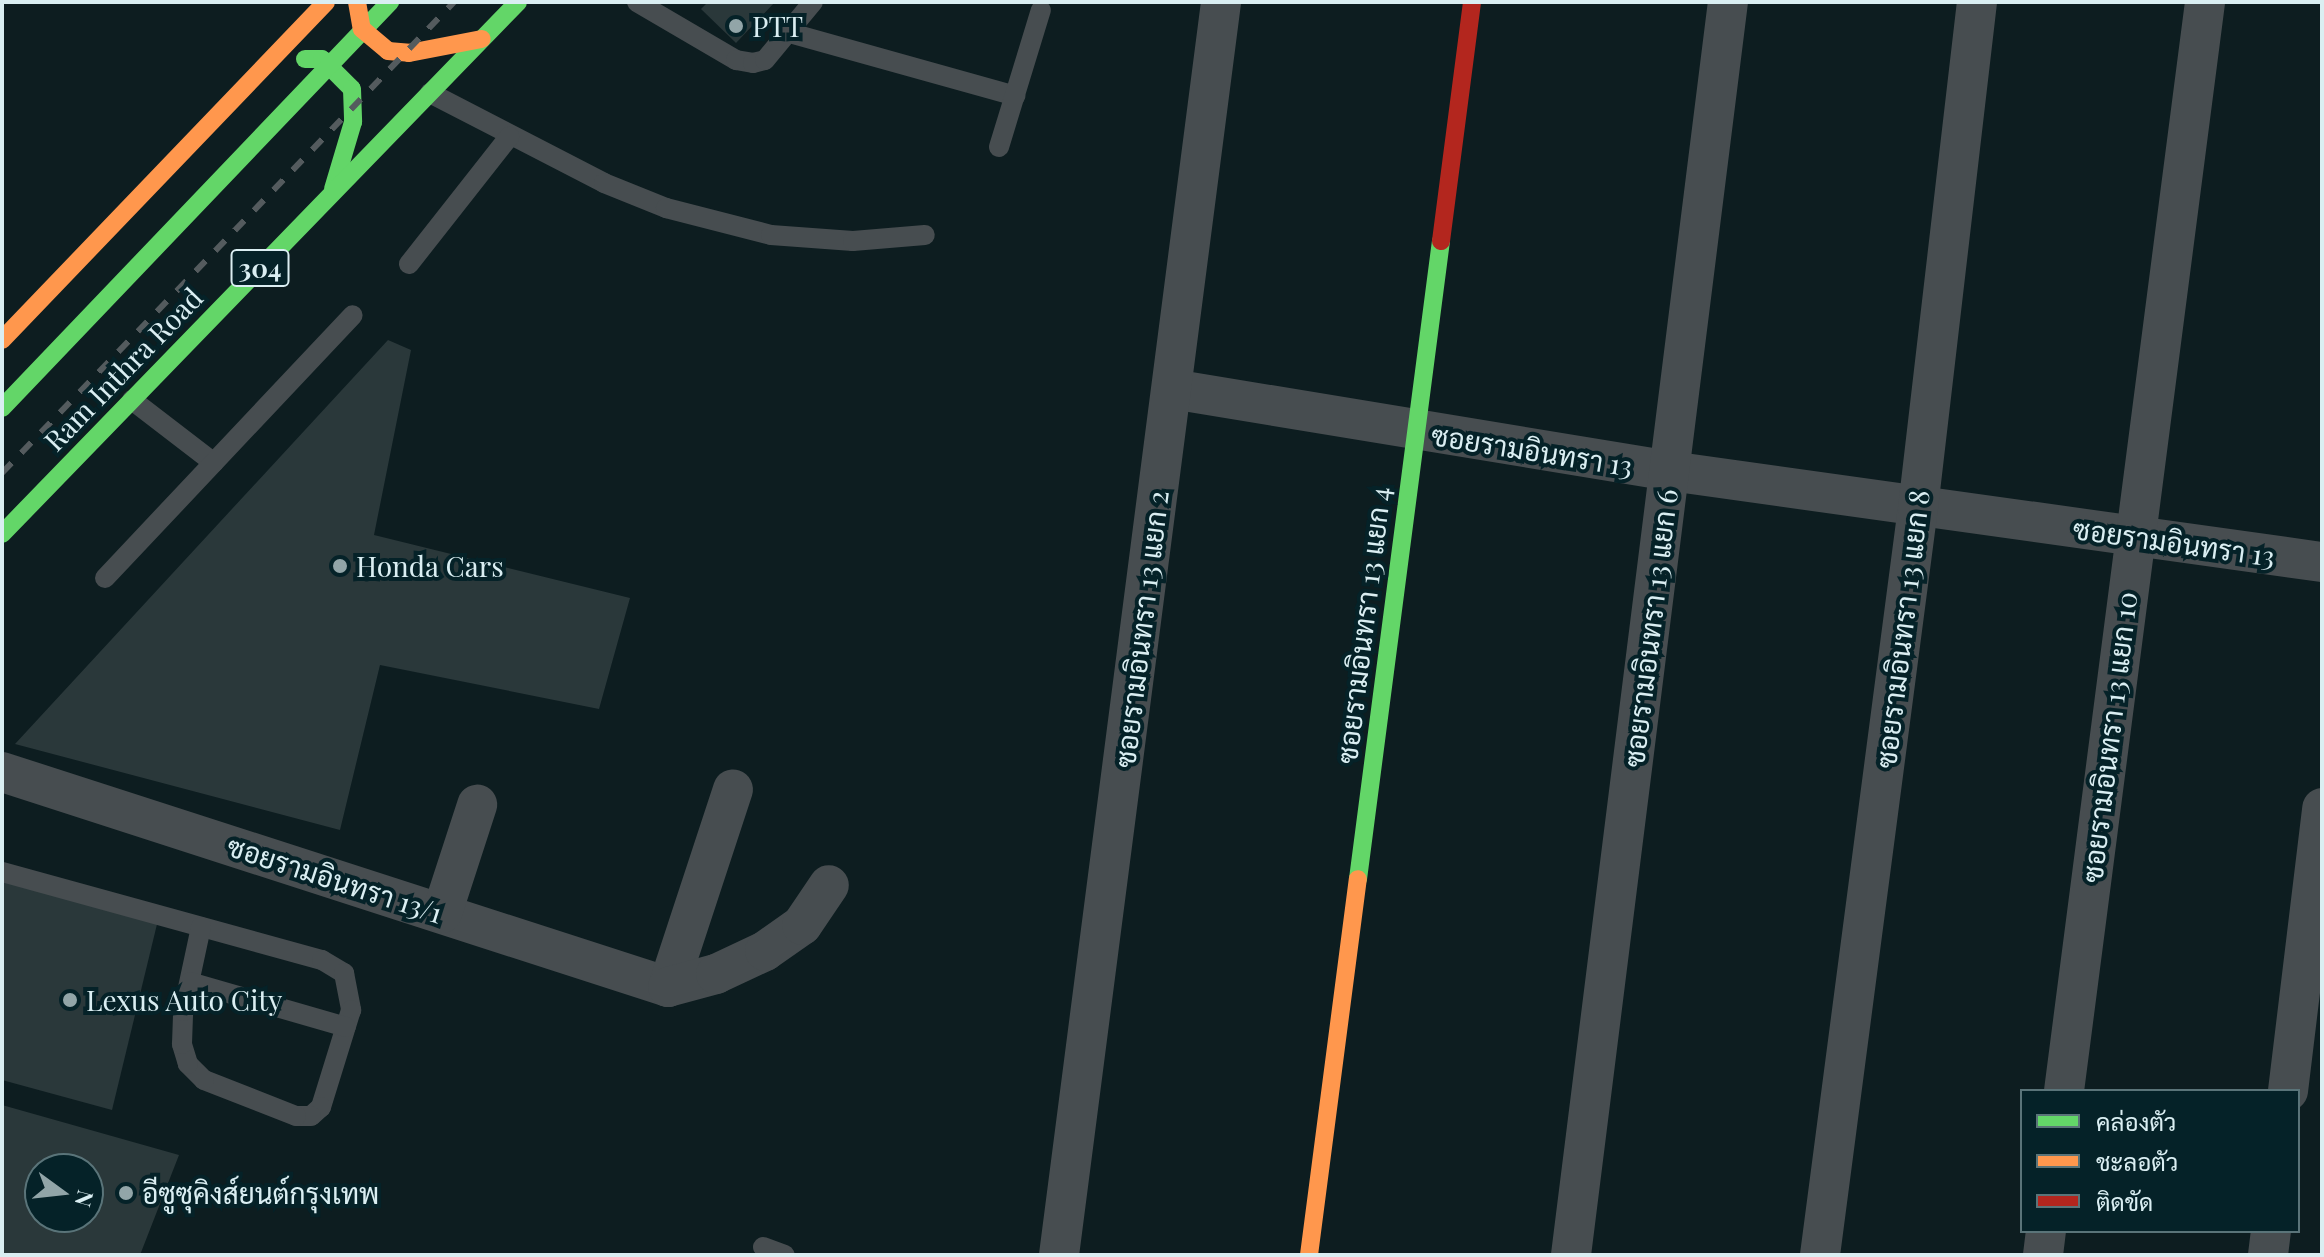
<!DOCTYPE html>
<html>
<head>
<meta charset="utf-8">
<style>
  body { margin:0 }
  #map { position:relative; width:2324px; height:1257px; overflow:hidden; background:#0d1d20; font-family:"Playfair Display",Sarabun,serif }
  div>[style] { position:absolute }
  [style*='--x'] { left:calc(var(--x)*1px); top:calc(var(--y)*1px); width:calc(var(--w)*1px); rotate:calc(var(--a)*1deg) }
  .building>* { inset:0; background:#2a383a }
  .lane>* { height:20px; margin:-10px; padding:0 10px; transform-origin:10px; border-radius:10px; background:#474d50 }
  .street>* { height:40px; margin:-20px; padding:0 20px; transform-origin:20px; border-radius:20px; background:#474d50 }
  .fast>* { height:18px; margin:-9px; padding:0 9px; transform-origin:9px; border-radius:9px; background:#63d668 }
  .slow>* { height:18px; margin:-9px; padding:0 9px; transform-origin:9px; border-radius:9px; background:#ff974d }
  .jam>* { height:18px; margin:-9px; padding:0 9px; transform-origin:9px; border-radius:9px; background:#b3261e }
  .rail>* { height:6px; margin-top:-3px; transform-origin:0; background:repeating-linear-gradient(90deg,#545b5e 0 14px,transparent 0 28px) }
  .dots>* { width:22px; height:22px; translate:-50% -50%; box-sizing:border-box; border:4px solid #052228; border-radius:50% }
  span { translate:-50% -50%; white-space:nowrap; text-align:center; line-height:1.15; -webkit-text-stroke:8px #052228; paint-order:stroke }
  .shield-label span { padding:2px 6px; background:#052228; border:2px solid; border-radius:6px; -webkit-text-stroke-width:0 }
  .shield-label { font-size:26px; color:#daeef2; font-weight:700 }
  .poi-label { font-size:28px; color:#daeef2 }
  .left { translate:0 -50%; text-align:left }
  .street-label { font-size:28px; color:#daeef2 }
  .frame { position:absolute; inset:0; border:4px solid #daeef2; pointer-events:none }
  .legend { position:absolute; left:2020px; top:1089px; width:280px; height:144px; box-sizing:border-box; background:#052228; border:2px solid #5a7479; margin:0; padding:10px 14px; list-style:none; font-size:24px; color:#daeef2 }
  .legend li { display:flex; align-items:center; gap:16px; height:40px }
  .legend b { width:40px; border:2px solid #5a7479 }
  .north { position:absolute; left:24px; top:1153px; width:80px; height:80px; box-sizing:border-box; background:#052228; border:2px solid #5a7479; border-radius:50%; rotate:105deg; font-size:22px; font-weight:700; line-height:32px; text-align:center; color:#daeef2 }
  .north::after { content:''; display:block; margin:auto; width:28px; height:36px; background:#92a5a8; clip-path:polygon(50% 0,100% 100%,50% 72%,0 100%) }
</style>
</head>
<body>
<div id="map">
  <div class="building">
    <i style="clip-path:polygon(708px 2px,775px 2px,736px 43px,701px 9px)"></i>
    <i style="clip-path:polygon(388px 340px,411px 350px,374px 535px,630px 598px,599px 709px,380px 665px,340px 830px,15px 744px)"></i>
    <i style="clip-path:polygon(2px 880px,158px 920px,112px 1110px,2px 1080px)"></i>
    <i style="clip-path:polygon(evenodd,2px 1105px,179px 1155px,140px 1255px,2px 1255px,2px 1105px,40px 1169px,88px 1169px,88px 1217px,40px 1217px,40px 1169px)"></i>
  </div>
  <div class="lane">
    <i style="--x:637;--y:2;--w:115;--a:30.4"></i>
    <i style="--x:736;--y:60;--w:17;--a:10"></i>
    <i style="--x:753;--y:63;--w:12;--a:-14"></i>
    <i style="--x:765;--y:60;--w:75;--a:-50.4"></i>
    <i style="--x:790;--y:33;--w:234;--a:15.6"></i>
    <i style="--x:430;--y:93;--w:196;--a:27.3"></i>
    <i style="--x:604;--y:183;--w:67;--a:22"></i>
    <i style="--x:666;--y:208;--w:108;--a:14.4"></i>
    <i style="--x:771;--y:235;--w:82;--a:4.2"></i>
    <i style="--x:853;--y:241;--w:72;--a:-4.8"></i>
    <i style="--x:999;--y:147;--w:143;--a:-73"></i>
    <i style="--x:409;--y:264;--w:162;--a:-51.8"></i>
    <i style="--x:132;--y:400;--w:103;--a:37.5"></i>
    <i style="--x:105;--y:578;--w:361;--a:-46.7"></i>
    <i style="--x:2;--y:872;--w:332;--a:15.4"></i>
    <i style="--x:322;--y:960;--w:26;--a:31"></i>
    <i style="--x:344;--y:973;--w:38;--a:79"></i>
    <i style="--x:351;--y:1010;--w:102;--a:107.2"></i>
    <i style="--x:321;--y:1107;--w:13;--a:138"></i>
    <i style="--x:311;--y:1116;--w:15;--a:180"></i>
    <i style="--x:296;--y:1116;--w:99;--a:-158.6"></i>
    <i style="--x:204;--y:1080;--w:23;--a:-135"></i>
    <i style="--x:188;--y:1064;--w:21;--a:-107"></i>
    <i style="--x:182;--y:1044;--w:33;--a:-88"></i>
    <i style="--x:183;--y:1011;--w:86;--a:-77.9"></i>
    <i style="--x:190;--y:982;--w:162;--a:16.1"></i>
    <i style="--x:763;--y:1247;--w:23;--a:20"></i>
  </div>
  <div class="street">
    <i style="--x:1172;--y:389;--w:505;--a:9.35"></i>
    <i style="--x:1670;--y:471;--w:658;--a:7.95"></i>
    <i style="--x:2;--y:772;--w:700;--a:17.89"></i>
    <i style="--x:442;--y:913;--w:114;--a:-72"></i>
    <i style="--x:668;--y:987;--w:208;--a:-71.8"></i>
    <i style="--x:668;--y:987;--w:50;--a:-15.2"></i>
    <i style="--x:716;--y:974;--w:54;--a:-25.1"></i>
    <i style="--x:765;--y:951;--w:45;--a:-35.1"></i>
    <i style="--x:802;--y:925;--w:48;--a:-56"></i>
    <i style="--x:2064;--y:1091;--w:1098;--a:-82.62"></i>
    <i style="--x:2288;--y:1091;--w:285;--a:-83.1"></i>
    <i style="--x:1059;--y:1255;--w:1263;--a:-82.63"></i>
    <i style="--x:1571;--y:1255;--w:1263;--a:-82.86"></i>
    <i style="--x:1820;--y:1255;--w:753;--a:-82.53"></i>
    <i style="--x:1918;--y:508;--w:509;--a:-83.35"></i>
    <i style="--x:2043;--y:1255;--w:24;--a:-83"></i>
    <i style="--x:2268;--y:1255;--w:24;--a:-83"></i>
  </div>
  <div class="fast">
    <i style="--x:305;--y:59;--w:17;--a:0"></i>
    <i style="--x:322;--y:59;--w:42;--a:45"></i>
    <i style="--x:352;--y:89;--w:33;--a:88"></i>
    <i style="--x:353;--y:122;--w:70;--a:106.6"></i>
    <i style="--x:2;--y:408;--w:562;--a:-46.3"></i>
    <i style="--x:2;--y:534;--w:741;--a:-45.87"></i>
    <i style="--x:1358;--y:879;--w:643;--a:-82.59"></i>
  </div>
  <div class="slow">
    <i style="--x:357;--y:2;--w:27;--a:80"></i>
    <i style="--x:362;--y:29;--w:34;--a:40"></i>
    <i style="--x:388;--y:51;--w:21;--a:5"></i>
    <i style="--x:409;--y:53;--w:74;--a:-10.9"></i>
    <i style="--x:2;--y:340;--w:468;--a:-46.2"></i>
    <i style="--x:1309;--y:1255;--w:379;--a:-82.6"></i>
  </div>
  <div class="jam">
    <i style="--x:1441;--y:241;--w:241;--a:-82.6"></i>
  </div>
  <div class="rail">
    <i style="--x:2;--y:473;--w:653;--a:-46.18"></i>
  </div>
  <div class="dots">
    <i style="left:736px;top:26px;background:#92a5a8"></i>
    <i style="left:340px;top:566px;background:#92a5a8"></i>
    <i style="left:70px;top:1000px;background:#92a5a8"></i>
    <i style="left:126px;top:1193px;background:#92a5a8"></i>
  </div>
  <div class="shield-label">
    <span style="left:260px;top:268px">304</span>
  </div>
  <div class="poi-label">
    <span class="left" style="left:752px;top:26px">PTT</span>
    <span class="left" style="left:356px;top:566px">Honda Cars</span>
    <span class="left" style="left:86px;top:1000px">Lexus Auto City</span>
    <span class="left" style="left:142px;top:1193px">อีซูซุคิงส์ยนต์กรุงเทพ</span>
  </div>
  <div class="street-label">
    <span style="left:123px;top:369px;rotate:-46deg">Ram Inthra Road</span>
    <span style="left:1532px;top:450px;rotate:9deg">ซอยรามอินทรา 13</span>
    <span style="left:2174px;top:542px;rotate:8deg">ซอยรามอินทรา 13</span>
    <span style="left:1363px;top:625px;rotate:-83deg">ซอยรามอินทรา 13 แยก 4</span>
    <span style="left:1650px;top:628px;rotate:-83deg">ซอยรามอินทรา 13 แยก 6</span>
    <span style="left:1141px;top:629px;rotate:-83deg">ซอยรามอินทรา 13 แยก 2</span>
    <span style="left:1902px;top:629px;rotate:-83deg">ซอยรามอินทรา 13 แยก 8</span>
    <span style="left:2109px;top:737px;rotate:-83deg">ซอยรามอินทรา 13 แยก 10</span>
    <span style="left:335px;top:879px;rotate:18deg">ซอยรามอินทรา 13/1</span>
  </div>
  <div class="frame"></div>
  <ul class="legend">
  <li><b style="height:10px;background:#63d668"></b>คล่องตัว</li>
  <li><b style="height:10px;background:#ff974d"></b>ชะลอตัว</li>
  <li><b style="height:10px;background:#b3261e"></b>ติดขัด</li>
  </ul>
  <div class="north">N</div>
</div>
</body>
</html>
